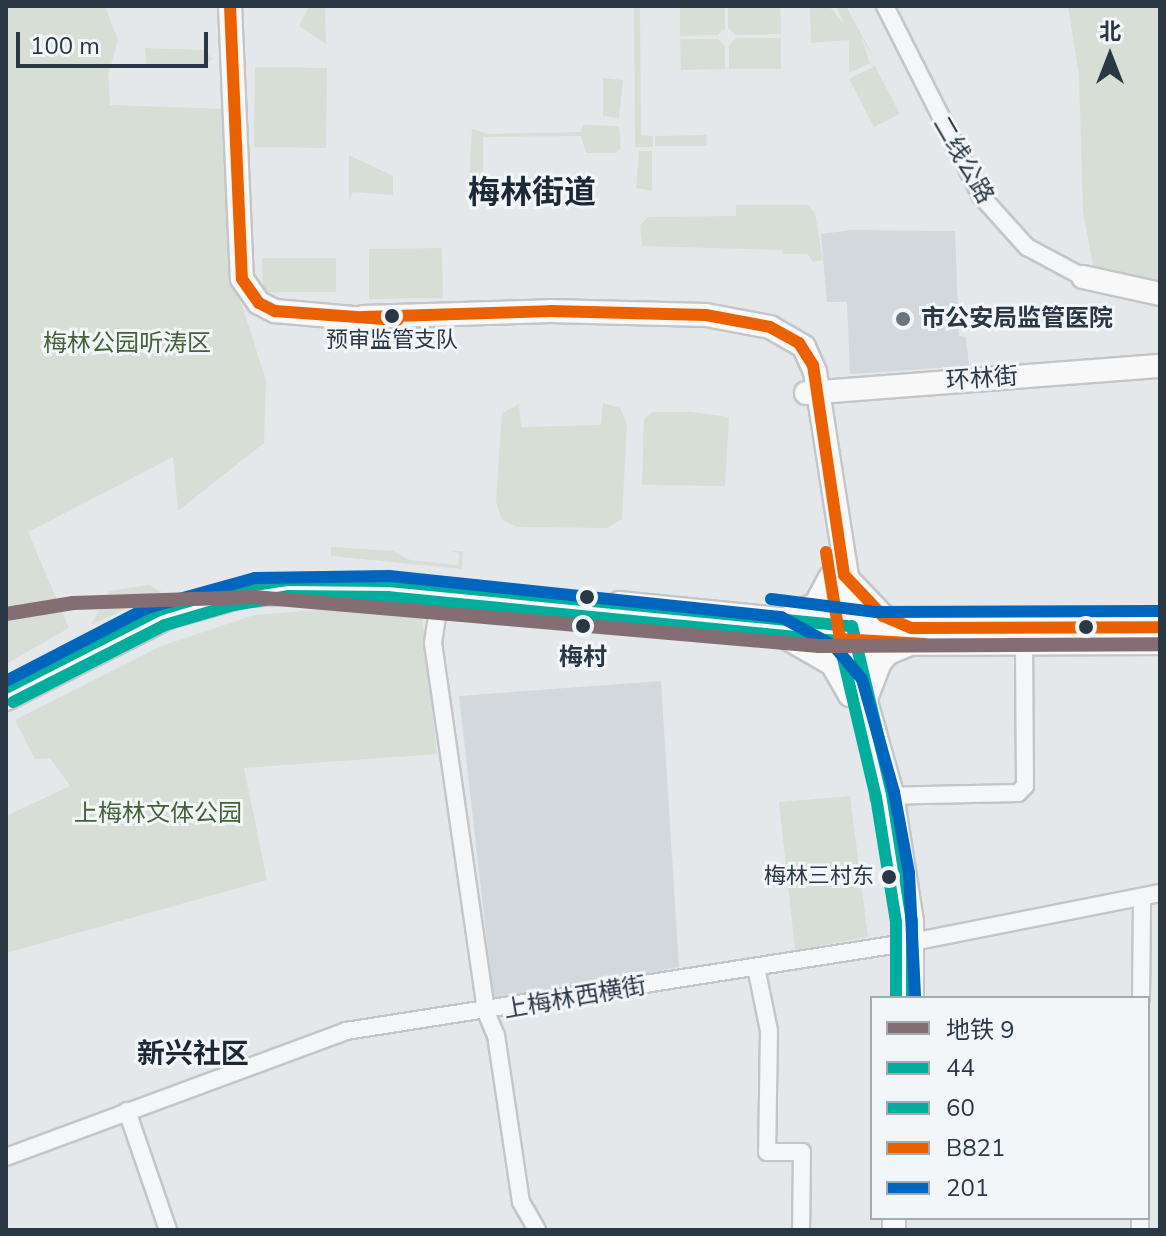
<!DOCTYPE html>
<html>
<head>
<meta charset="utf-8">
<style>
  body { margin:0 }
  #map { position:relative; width:1166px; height:1236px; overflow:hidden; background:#e5e8ea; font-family:"Nunito Sans","Noto Sans SC",sans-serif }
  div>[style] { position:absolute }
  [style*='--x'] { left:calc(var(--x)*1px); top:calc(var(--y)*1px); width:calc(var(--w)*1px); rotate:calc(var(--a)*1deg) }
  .built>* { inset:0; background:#d3d8dd }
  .green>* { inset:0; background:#d7ded5 }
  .roads { filter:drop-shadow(2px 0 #c3c6c8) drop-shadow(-2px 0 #c3c6c8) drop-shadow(0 2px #c3c6c8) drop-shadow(0 -2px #c3c6c8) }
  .street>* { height:16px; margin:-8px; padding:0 8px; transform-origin:8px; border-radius:8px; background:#f4f6f7 }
  .secondary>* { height:22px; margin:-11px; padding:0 11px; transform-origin:11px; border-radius:11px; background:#f8f8f8 }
  .bus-1>* { height:12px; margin:-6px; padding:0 6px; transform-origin:6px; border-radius:6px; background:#01ad9c }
  .bus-2>* { height:12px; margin:-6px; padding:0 6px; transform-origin:6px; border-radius:6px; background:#01ad9c }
  .bus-3>* { height:12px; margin:-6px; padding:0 6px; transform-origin:6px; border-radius:6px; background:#eb6100 }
  .bus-4>* { height:12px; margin:-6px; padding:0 6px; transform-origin:6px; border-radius:6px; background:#0065bd }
  .metro-1>* { height:14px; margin:-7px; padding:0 7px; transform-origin:7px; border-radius:7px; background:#846e74 }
  .dots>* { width:22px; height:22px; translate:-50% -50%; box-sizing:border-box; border:4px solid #f3f6f9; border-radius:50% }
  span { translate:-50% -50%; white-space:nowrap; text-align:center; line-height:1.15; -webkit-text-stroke:6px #f3f6f9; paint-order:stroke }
  .bus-label { font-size:22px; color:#2a3745 }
  .right { translate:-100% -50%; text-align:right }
  .street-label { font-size:24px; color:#2a3745 }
  .poi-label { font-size:24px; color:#2a3745; font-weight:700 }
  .left { translate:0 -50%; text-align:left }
  .park-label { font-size:24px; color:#446137 }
  .stop-label { font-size:24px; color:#2a3745; font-weight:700 }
  .quarter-label { font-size:28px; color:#1c2836; font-weight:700 }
  .district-label { font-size:32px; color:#1c2836; font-weight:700 }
  .frame { position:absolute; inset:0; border:8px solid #2a3745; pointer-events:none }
  .legend { position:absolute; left:870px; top:996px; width:280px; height:224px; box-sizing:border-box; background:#f3f6f9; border:2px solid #a3aab1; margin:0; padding:10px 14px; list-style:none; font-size:24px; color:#2a3745 }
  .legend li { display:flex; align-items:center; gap:16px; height:40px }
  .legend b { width:40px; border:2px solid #a3aab1 }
  .north { position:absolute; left:1070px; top:16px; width:80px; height:80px; -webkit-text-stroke:6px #f3f6f9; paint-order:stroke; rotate:0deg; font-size:22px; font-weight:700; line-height:32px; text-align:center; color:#2a3745 }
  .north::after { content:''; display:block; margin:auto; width:28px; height:36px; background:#2a3745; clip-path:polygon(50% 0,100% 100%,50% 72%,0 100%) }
  .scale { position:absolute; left:16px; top:32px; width:192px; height:36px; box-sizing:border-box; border:4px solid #2a3745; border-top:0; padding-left:10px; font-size:24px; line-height:28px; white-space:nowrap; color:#2a3745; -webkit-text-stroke:6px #f3f6f9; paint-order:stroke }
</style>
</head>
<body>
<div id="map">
  <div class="built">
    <i style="clip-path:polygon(852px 230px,955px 231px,959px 336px,966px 337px,969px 366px,850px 374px,847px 302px,827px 302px,821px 234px)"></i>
    <i style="clip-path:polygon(661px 681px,679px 967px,494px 1003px,459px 696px)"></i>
  </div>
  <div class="green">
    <i style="clip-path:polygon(6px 6px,105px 6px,118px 40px,108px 75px,110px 105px,227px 109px,233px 278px,266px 380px,264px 443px,178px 511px,173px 457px,28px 532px,69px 628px,6px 664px)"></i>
    <i style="clip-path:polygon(309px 6px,325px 6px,326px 44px,299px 26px)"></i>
    <i style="clip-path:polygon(634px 6px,640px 6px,641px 135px,653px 136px,653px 147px,635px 147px)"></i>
    <i style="clip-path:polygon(680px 6px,725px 6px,725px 28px,718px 35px,680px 36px)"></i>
    <i style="clip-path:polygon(728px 6px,780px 6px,781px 34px,736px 35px,728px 28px)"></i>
    <i style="clip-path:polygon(810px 6px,829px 6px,844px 24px,836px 6px,846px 6px,877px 63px,862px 39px,870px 63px,849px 73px,849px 40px,811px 43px)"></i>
    <i style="clip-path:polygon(1068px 6px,1160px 6px,1160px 294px,1094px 271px,1083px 212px,1079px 76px)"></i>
    <i style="clip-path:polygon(736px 38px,781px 38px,781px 69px,729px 69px,729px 46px)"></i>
    <i style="clip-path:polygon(680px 39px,718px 39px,725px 46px,725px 69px,681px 70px)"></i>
    <i style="clip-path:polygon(145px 48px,203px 50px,213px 59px,202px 66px,146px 64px)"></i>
    <i style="clip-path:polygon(875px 66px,900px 114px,874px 127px,849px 79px)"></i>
    <i style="clip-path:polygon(255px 67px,327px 68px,326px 148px,254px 147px)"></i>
    <i style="clip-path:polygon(603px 78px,623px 80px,619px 118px,603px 116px)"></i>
    <i style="clip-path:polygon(583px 125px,619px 126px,621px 148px,616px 153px,586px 153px,581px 136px,483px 137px,483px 200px,468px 197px,472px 129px,488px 134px,581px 132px)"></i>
    <i style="clip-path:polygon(706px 135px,707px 146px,655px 146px,655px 136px)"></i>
    <i style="clip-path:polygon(639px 151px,652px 151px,652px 191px,636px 188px)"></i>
    <i style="clip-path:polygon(349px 155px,393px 176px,393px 195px,353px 192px,349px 201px)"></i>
    <i style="clip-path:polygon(736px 205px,808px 205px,815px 213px,823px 260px,813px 262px,807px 254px,783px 254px,782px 250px,642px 246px,640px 225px,648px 217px,736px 216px)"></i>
    <i style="clip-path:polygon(442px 248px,443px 298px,369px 299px,369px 249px)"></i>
    <i style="clip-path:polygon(262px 258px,336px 258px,336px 292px,263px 292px)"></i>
    <i style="clip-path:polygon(603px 403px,620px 408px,627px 424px,622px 519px,607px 528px,517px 527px,502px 520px,496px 502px,502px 413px,519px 404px,521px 427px,601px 425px)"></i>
    <i style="clip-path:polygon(691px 412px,729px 417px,725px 486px,642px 485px,644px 419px,653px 412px)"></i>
    <i style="clip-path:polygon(331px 547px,393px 551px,410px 560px,458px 565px,459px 553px,452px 551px,463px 551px,462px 569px,331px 556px)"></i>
    <i style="clip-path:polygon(149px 585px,162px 592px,91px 625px,109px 591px)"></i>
    <i style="clip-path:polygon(339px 608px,422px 616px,437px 754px,244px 768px,267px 880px,6px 953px,6px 816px,70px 786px,50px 758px,35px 759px,15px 720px,161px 646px,254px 615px)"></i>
    <i style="clip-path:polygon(850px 796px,868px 937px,795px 950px,779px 802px)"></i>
  </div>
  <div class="roads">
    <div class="street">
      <i style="--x:885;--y:6;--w:213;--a:63.2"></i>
      <i style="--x:981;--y:196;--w:69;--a:48"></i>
      <i style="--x:1027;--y:247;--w:64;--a:28.2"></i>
      <i style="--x:440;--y:597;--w:47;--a:98.7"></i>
      <i style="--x:433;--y:643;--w:373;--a:81.8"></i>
      <i style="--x:486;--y:1012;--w:25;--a:67"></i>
      <i style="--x:496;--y:1035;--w:169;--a:81.5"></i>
      <i style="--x:521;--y:1202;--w:32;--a:60"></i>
      <i style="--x:879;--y:796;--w:139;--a:-1.2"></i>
      <i style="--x:1018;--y:793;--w:10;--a:-45"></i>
      <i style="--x:1025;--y:786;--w:143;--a:-90.4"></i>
      <i style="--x:756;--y:967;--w:65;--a:78.5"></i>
      <i style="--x:769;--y:1031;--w:121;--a:90.9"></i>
      <i style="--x:767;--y:1152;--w:35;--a:0"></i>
      <i style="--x:802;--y:1152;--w:78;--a:90.7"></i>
      <i style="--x:1141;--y:998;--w:101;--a:-89.4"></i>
      <i style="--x:127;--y:1111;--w:126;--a:71"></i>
      <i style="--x:6;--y:1157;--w:363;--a:-20.3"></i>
      <i style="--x:346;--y:1031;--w:573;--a:-8.94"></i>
      <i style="--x:912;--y:942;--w:253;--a:-11.2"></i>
      <i style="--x:1140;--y:1218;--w:12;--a:90"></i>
    </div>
    <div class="secondary">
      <i style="--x:230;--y:6;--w:273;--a:87.5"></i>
      <i style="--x:242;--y:279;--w:29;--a:55"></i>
      <i style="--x:259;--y:303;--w:18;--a:27"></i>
      <i style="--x:275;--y:311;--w:101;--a:5.1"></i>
      <i style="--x:1083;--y:277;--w:79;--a:12.4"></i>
      <i style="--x:363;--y:317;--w:187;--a:-1.8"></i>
      <i style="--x:550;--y:311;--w:156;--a:1.5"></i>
      <i style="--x:706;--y:315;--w:65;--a:10.6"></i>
      <i style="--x:770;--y:327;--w:39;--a:30"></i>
      <i style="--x:804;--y:347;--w:27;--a:66"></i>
      <i style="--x:815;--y:372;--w:337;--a:81.1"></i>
      <i style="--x:867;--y:705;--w:92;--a:74.3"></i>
      <i style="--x:892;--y:794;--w:129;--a:81.1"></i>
      <i style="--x:912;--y:921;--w:77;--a:90"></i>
      <i style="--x:806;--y:393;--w:355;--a:-4.4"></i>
      <i style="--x:845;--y:576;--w:55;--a:46.5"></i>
      <i style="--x:883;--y:616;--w:22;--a:27"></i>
      <i style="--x:619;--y:603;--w:251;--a:5.7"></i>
      <i style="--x:869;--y:628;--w:291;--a:-0.2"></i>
      <i style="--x:791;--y:616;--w:28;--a:-26"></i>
      <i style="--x:816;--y:604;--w:30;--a:-62"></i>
      <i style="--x:785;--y:637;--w:54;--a:29.9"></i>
      <i style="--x:832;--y:664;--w:36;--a:60"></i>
      <i style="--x:867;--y:696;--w:34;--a:-69"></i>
      <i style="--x:879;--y:664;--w:14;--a:-51"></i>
      <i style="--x:888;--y:653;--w:22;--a:-22"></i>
      <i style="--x:6;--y:699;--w:182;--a:-26.8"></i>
      <i style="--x:168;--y:617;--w:81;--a:-15.8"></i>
      <i style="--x:246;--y:595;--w:67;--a:-3.4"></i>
      <i style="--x:313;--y:591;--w:75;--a:0.8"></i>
      <i style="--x:388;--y:592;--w:492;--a:6.1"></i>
      <i style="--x:877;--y:644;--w:283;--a:-0.2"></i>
      <i style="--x:894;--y:1230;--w:12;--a:-90"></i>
    </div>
  </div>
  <div class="bus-1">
    <i style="--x:6;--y:688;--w:172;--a:-27"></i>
    <i style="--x:159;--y:610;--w:73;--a:-16.7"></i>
    <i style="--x:229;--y:589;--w:60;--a:-8.7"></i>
    <i style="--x:288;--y:580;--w:101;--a:0.6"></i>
    <i style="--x:389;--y:581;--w:465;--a:5.6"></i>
    <i style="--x:852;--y:626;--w:173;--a:76.6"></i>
    <i style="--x:892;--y:794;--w:129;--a:81.1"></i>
    <i style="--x:912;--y:921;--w:77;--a:90"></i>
  </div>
  <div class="bus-2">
    <i style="--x:13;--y:702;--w:170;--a:-26.9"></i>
    <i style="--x:165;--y:625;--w:71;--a:-16.4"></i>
    <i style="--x:233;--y:605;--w:57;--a:-9.1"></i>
    <i style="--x:289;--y:596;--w:99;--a:0.6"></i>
    <i style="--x:388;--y:597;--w:453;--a:5.6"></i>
    <i style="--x:839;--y:641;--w:160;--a:76.7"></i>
    <i style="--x:876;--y:797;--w:127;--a:80.9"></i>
    <i style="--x:896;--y:922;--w:76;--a:90"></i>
  </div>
  <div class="bus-3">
    <i style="--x:230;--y:6;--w:273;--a:87.5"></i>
    <i style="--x:242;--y:279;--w:29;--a:55"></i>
    <i style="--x:259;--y:303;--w:18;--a:27"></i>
    <i style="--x:275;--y:311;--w:123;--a:4.2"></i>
    <i style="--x:363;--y:317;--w:187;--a:-1.8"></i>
    <i style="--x:550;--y:311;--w:156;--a:1.5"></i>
    <i style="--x:706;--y:315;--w:65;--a:10.6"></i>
    <i style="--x:770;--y:327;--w:33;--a:29"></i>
    <i style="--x:799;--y:343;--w:26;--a:58"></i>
    <i style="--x:813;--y:365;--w:212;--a:81.6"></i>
    <i style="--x:844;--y:575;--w:57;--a:46.4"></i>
    <i style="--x:883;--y:616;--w:30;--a:23"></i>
    <i style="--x:911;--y:628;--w:249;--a:-0.2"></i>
    <i style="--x:826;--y:552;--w:88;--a:80.9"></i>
    <i style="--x:840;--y:639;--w:85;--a:3.4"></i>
  </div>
  <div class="bus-4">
    <i style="--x:771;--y:599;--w:106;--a:7.1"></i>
    <i style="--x:876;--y:612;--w:284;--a:-0.2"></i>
    <i style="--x:6;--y:681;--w:159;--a:-27.4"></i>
    <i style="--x:147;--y:608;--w:112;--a:-15.5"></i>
    <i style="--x:255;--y:578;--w:135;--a:-0.8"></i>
    <i style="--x:390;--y:576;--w:393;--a:6"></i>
    <i style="--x:781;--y:617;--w:60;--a:28.7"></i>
    <i style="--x:834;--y:646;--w:43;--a:49.7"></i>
    <i style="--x:862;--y:679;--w:117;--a:74.2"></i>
    <i style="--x:894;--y:792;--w:82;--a:79.5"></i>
    <i style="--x:909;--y:873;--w:124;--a:87.2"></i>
  </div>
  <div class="metro-1">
    <i style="--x:6;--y:614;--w:68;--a:-9.3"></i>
    <i style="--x:73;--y:603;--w:181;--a:-1.9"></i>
    <i style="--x:254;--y:597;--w:567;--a:4.96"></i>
    <i style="--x:819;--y:646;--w:341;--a:-0.3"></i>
  </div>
  <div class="dots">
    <i style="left:392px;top:316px;background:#2a3745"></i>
    <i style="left:903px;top:319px;background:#6b757f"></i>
    <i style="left:587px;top:597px;background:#2a3745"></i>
    <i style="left:583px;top:626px;background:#2a3745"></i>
    <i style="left:1086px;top:627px;background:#2a3745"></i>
    <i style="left:889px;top:877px;background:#2a3745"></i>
  </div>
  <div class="bus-label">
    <span style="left:392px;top:341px">预审监管支队</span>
    <span class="right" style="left:874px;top:877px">梅林三村东</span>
  </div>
  <div class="street-label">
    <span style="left:963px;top:160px;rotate:60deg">二线公路</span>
    <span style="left:982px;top:379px;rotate:-4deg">环林街</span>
    <span style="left:575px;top:998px;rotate:-10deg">上梅林西横街</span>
  </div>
  <div class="poi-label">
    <span class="left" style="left:921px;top:319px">市公安局监管医院</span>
  </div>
  <div class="park-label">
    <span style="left:127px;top:344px">梅林公园听涛区</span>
    <span style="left:158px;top:814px">上梅林文体公园</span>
  </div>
  <div class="stop-label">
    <span style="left:583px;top:658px">梅村</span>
  </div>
  <div class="quarter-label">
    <span style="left:193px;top:1054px">新兴社区</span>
  </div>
  <div class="district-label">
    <span style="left:532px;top:193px">梅林街道</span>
  </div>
  <div class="frame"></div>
  <ul class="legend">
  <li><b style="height:10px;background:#846e74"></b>地铁 9</li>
  <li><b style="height:10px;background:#01ad9c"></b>44</li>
  <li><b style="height:10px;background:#01ad9c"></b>60</li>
  <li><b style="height:10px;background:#eb6100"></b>B821</li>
  <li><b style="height:10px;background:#0065bd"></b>201</li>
  </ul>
  <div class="north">北</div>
  <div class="scale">100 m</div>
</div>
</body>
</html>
